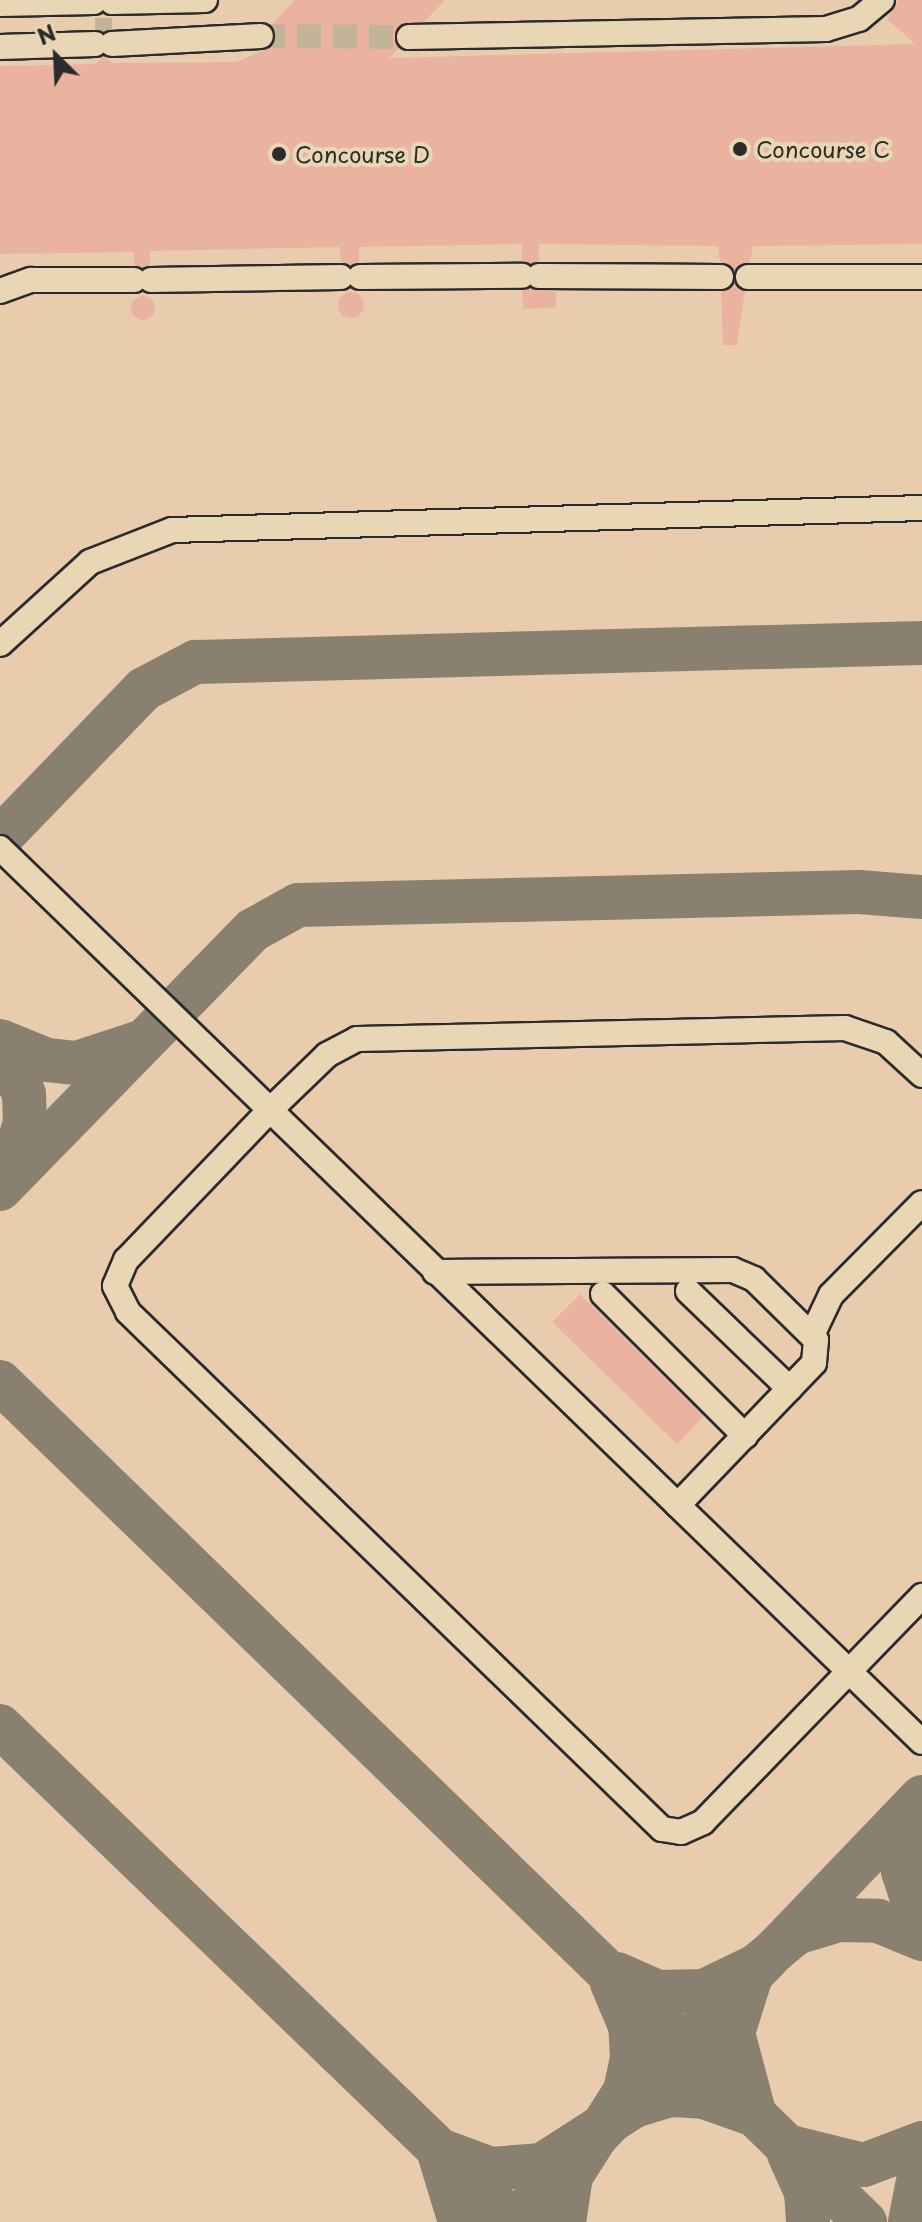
<!DOCTYPE html>
<html>
<head>
<meta charset="utf-8">
<style>
  body { margin:0 }
  #map { position:relative; width:922px; height:2222px; overflow:hidden; background:#e9d6b4; font-family:"Playpen Sans",sans-serif }
  div>[style] { position:absolute }
  [style*='--x'] { left:calc(var(--x)*1px); top:calc(var(--y)*1px); width:calc(var(--w)*1px); rotate:calc(var(--a)*1deg) }
  .built>* { inset:0; background:#e9ccae }
  .taxiway>* { height:44px; margin:-22px; padding:0 22px; transform-origin:22px; border-radius:22px; background:#8a8070 }
  .building>* { inset:0; background:#eab3a0 }
  .round { border-radius:50% }
  .minor-tunnel>* { height:24px; margin-top:-12px; transform-origin:0; background:repeating-linear-gradient(90deg,#c3b499 0 24px,transparent 0 36px) }
  .roads { filter:drop-shadow(2px 0 #2b2b2b) drop-shadow(-2px 0 #2b2b2b) drop-shadow(0 2px #2b2b2b) drop-shadow(0 -2px #2b2b2b) }
  .minor>* { height:24px; margin:-12px; padding:0 12px; transform-origin:12px; border-radius:12px; background:#e9d6b4 }
  .dots>* { width:22px; height:22px; translate:-50% -50%; box-sizing:border-box; border:4px solid #e9d6b4; border-radius:50% }
  span { translate:-50% -50%; white-space:nowrap; text-align:center; line-height:1.15; -webkit-text-stroke:8px #e9d6b4; paint-order:stroke }
  .poi-label { font-size:22px; color:#2b2b2b }
  .left { translate:0 -50%; text-align:left }
  .north { position:absolute; left:16px; top:16px; width:80px; height:80px; -webkit-text-stroke:6px #e9d6b4; paint-order:stroke; rotate:336deg; font-size:22px; font-weight:700; line-height:32px; text-align:center; color:#2b2b2b }
  .north::after { content:''; display:block; margin:auto; width:28px; height:36px; background:#2b2b2b; clip-path:polygon(50% 0,100% 100%,50% 72%,0 100%) }
</style>
</head>
<body>
<div id="map">
  <div class="built">
    <i style="clip-path:polygon(0 0,922px 0,922px 2222px,0 2222px)"></i>
  </div>
  <div class="taxiway">
    <i style="--x:0;--y:838;--w:207;--a:-46"></i>
    <i style="--x:144;--y:689;--w:58;--a:-27.9"></i>
    <i style="--x:195;--y:662;--w:727;--a:-1.5"></i>
    <i style="--x:0;--y:1041;--w:51;--a:22"></i>
    <i style="--x:47;--y:1060;--w:30;--a:6"></i>
    <i style="--x:77;--y:1063;--w:64;--a:-18.2"></i>
    <i style="--x:0;--y:1043;--w:56;--a:64.8"></i>
    <i style="--x:24;--y:1094;--w:29;--a:88"></i>
    <i style="--x:25;--y:1123;--w:56;--a:107.8"></i>
    <i style="--x:0;--y:1189;--w:362;--a:-45.7"></i>
    <i style="--x:253;--y:930;--w:51;--a:-29.1"></i>
    <i style="--x:298;--y:905;--w:561;--a:-1.33"></i>
    <i style="--x:859;--y:892;--w:63;--a:4.5"></i>
    <i style="--x:0;--y:1382;--w:1206;--a:44.16"></i>
    <i style="--x:0;--y:1726;--w:714;--a:43.98"></i>
    <i style="--x:922;--y:1804;--w:70;--a:105.8"></i>
    <i style="--x:903;--y:1871;--w:62;--a:72.1"></i>
    <i style="--x:617;--y:1974;--w:45;--a:23.7"></i>
    <i style="--x:658;--y:1992;--w:46;--a:-1.2"></i>
    <i style="--x:704;--y:1991;--w:58;--a:-25.7"></i>
    <i style="--x:756;--y:1966;--w:52;--a:-39.5"></i>
    <i style="--x:796;--y:1933;--w:45;--a:-16.8"></i>
    <i style="--x:839;--y:1920;--w:39;--a:1"></i>
    <i style="--x:878;--y:1921;--w:48;--a:22.2"></i>
    <i style="--x:750;--y:1979;--w:57;--a:107.5"></i>
    <i style="--x:733;--y:2033;--w:78;--a:75.1"></i>
    <i style="--x:791;--y:2147;--w:75;--a:13.9"></i>
    <i style="--x:864;--y:2165;--w:62;--a:-20.8"></i>
    <i style="--x:448;--y:2153;--w:46;--a:20.4"></i>
    <i style="--x:491;--y:2169;--w:51;--a:-4.5"></i>
    <i style="--x:542;--y:2165;--w:109;--a:-32.7"></i>
    <i style="--x:634;--y:2106;--w:39;--a:-17"></i>
    <i style="--x:671;--y:2095;--w:33;--a:3"></i>
    <i style="--x:704;--y:2097;--w:48;--a:19.6"></i>
    <i style="--x:789;--y:2154;--w:42;--a:65.9"></i>
    <i style="--x:806;--y:2192;--w:30;--a:86"></i>
    <i style="--x:440;--y:2156;--w:69;--a:73.1"></i>
    <i style="--x:514;--y:2222;--w:589;--a:-46.17"></i>
    <i style="--x:564;--y:2222;--w:47;--a:-81.3"></i>
    <i style="--x:571;--y:2176;--w:101;--a:-57.6"></i>
    <i style="--x:625;--y:2091;--w:33;--a:-78"></i>
    <i style="--x:632;--y:2059;--w:33;--a:-93"></i>
    <i style="--x:630;--y:2026;--w:47;--a:-112.7"></i>
    <i style="--x:910;--y:2222;--w:63;--a:-79"></i>
  </div>
  <div class="building">
    <i style="clip-path:polygon(295px 0,445px 0,424px 22px,401px 25px,394px 36px,399px 48px,389px 58px,915px 44px,887px 19px,898px 0,922px 0,922px 244px,753px 246px,750px 262px,734px 271px,720px 262px,718px 246px,539px 244px,539px 261px,530px 264px,522px 261px,522px 244px,359px 247px,359px 262px,350px 266px,341px 262px,340px 247px,150px 251px,150px 265px,142px 268px,134px 265px,134px 252px,0 254px,0 66px,95px 64px,104px 56px,113px 63px,236px 62px,270px 48px,271px 25px)"></i>
    <i style="clip-path:polygon(734px 283px,745px 291px,737px 345px,723px 345px,721px 292px)"></i>
    <i style="clip-path:polygon(530px 288px,556px 292px,556px 308px,523px 309px,522px 291px)"></i>
    <i class="round" style="left:338px;top:292px;width:26px;height:26px"></i>
    <i class="round" style="left:131px;top:296px;width:24px;height:24px"></i>
    <i style="clip-path:polygon(580px 1294px,704px 1416px,677px 1444px,552px 1322px)"></i>
  </div>
  <div class="minor-tunnel">
    <i style="--x:95;--y:30;--w:17;--a:0"></i>
    <i style="--x:261;--y:36;--w:148;--a:0.4"></i>
  </div>
  <div class="roads">
    <div class="minor">
      <i style="--x:112;--y:2;--w:93;--a:-1.2"></i>
      <i style="--x:0;--y:4;--w:94;--a:-1.2"></i>
      <i style="--x:409;--y:37;--w:417;--a:-1.1"></i>
      <i style="--x:826;--y:29;--w:34;--a:-17"></i>
      <i style="--x:859;--y:19;--w:30;--a:-40"></i>
      <i style="--x:112;--y:44;--w:149;--a:-3.1"></i>
      <i style="--x:0;--y:47;--w:95;--a:-1.8"></i>
      <i style="--x:539;--y:276;--w:182;--a:0.3"></i>
      <i style="--x:360;--y:277;--w:162;--a:-0.4"></i>
      <i style="--x:748;--y:277;--w:174;--a:0"></i>
      <i style="--x:151;--y:280;--w:190;--a:-0.9"></i>
      <i style="--x:0;--y:291;--w:33;--a:-20"></i>
      <i style="--x:31;--y:280;--w:103;--a:0"></i>
      <i style="--x:0;--y:644;--w:122;--a:-42.3"></i>
      <i style="--x:90;--y:562;--w:88;--a:-21.3"></i>
      <i style="--x:172;--y:530;--w:750;--a:-1.68"></i>
      <i style="--x:0;--y:848;--w:1284;--a:44.12"></i>
      <i style="--x:922;--y:1075;--w:49;--a:-137.5"></i>
      <i style="--x:886;--y:1042;--w:43;--a:-161.1"></i>
      <i style="--x:845;--y:1028;--w:488;--a:178.7"></i>
      <i style="--x:357;--y:1039;--w:34;--a:152"></i>
      <i style="--x:327;--y:1055;--w:79;--a:136"></i>
      <i style="--x:270;--y:1110;--w:208;--a:133.8"></i>
      <i style="--x:126;--y:1260;--w:28;--a:113"></i>
      <i style="--x:115;--y:1286;--w:29;--a:63"></i>
      <i style="--x:128;--y:1312;--w:743;--a:44.07"></i>
      <i style="--x:662;--y:1829;--w:19;--a:9"></i>
      <i style="--x:681;--y:1832;--w:24;--a:-24"></i>
      <i style="--x:703;--y:1822;--w:315;--a:-45.9"></i>
      <i style="--x:435;--y:1272;--w:298;--a:-0.4"></i>
      <i style="--x:733;--y:1270;--w:23;--a:23"></i>
      <i style="--x:754;--y:1279;--w:87;--a:44.5"></i>
      <i style="--x:816;--y:1340;--w:23;--a:95"></i>
      <i style="--x:814;--y:1363;--w:197;--a:133.8"></i>
      <i style="--x:688;--y:1291;--w:141;--a:43.9"></i>
      <i style="--x:603;--y:1294;--w:201;--a:45"></i>
      <i style="--x:812;--y:1335;--w:44;--a:-64.6"></i>
      <i style="--x:831;--y:1295;--w:129;--a:-45.3"></i>
    </div>
  </div>
  <div class="dots">
    <i style="left:740px;top:149px;background:#2b2b2b"></i>
    <i style="left:279px;top:154px;background:#2b2b2b"></i>
  </div>
  <div class="poi-label">
    <span class="left" style="left:756px;top:149px">Concourse C</span>
    <span class="left" style="left:295px;top:154px">Concourse D</span>
  </div>
  <div class="north">N</div>
</div>
</body>
</html>
